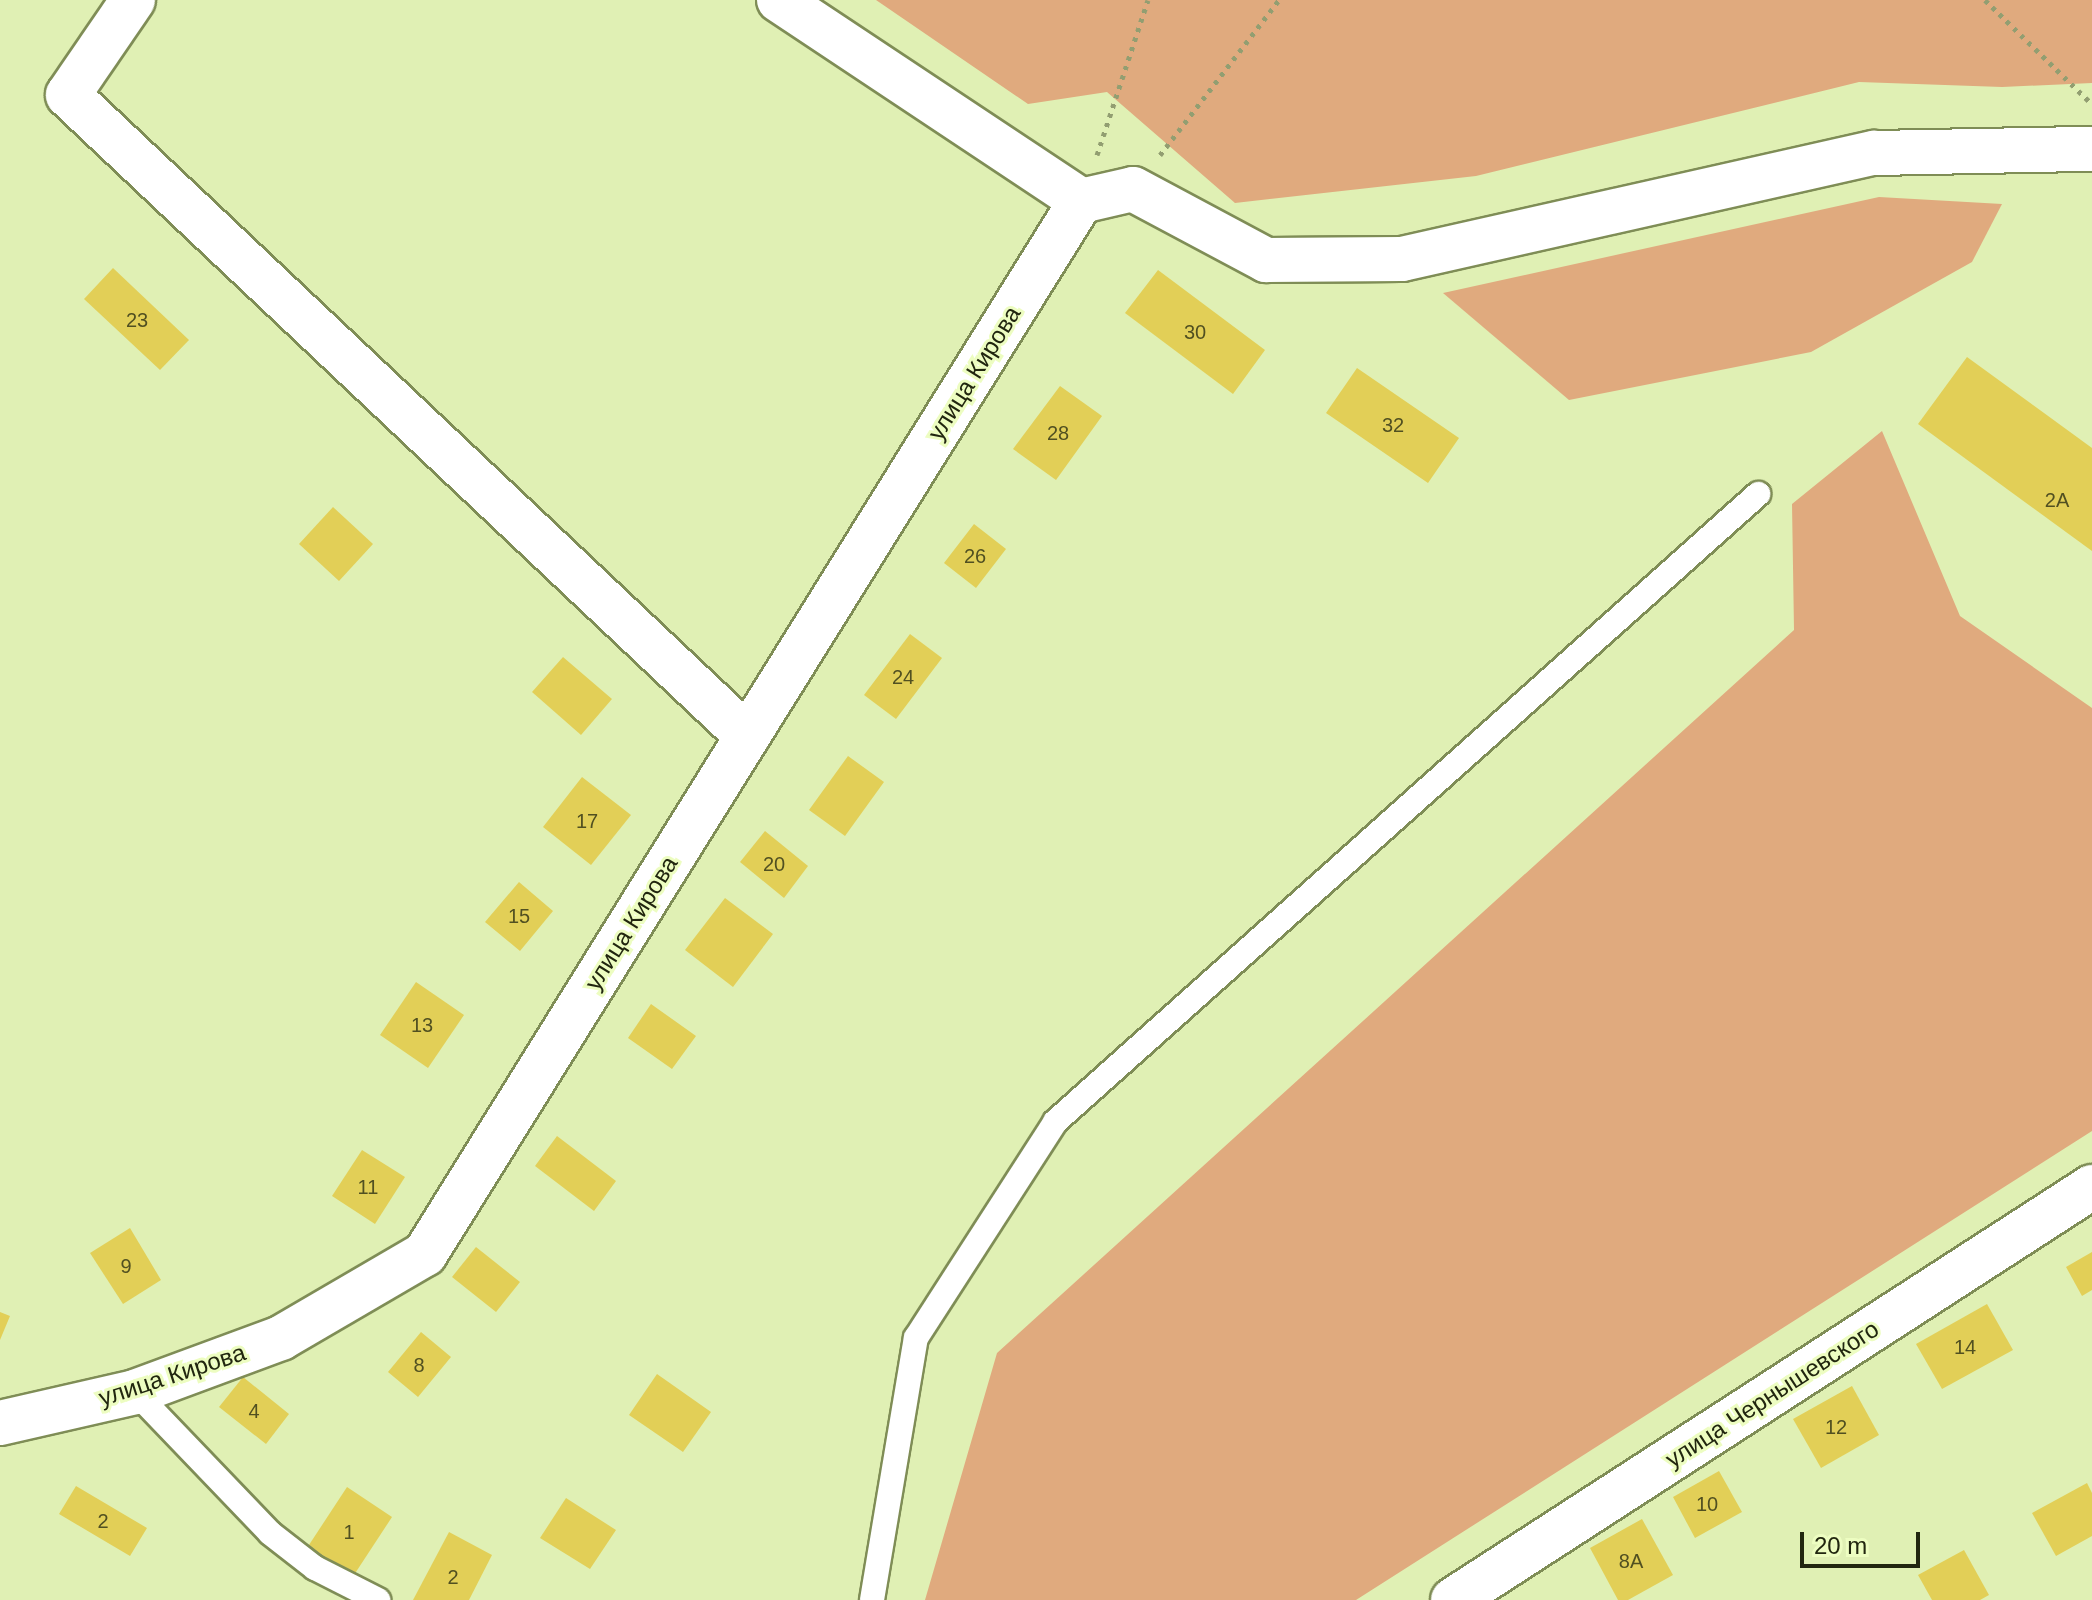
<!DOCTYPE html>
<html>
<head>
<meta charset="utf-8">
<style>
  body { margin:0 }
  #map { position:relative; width:2092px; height:1600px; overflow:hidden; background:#e0f0b4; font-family:Helvetica,sans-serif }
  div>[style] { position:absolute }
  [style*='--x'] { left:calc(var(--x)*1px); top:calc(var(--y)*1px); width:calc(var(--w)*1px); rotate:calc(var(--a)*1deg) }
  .green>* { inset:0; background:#e0aa7e }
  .building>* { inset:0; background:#e2cf57 }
  .path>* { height:5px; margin-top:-2.5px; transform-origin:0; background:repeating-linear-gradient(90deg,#929e71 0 4px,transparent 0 10px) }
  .roads { filter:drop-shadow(2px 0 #7f8d56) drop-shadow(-2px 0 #7f8d56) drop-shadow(0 2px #7f8d56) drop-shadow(0 -2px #7f8d56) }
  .service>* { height:24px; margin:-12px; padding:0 12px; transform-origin:12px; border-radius:12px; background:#fff }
  .minor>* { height:44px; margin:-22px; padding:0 22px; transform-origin:22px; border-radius:22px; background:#fff }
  span { translate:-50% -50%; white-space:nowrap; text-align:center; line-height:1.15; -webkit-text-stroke:6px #edfdc1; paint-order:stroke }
  .number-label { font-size:20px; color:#515021 }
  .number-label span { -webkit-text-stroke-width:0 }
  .street-label { font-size:24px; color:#21260f }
  .scale { position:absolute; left:1800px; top:1532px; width:120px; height:36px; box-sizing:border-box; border:4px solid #21260f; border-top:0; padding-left:10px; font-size:24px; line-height:28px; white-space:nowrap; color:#21260f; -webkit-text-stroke:6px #edfdc1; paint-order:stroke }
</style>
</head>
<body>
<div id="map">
  <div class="green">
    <i style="clip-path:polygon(876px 0,2092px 0,2092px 83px,2002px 87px,1859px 82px,1476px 176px,1235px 203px,1107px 92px,1028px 104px)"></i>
    <i style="clip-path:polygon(1879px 197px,2002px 204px,1972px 262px,1811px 352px,1569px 400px,1443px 293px)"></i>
    <i style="clip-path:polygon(1882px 431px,1960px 616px,2092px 708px,2092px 1131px,1356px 1600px,925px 1600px,997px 1353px,1794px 630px,1792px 504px)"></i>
  </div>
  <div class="building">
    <i style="clip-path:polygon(113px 268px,189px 340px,160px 370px,84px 299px)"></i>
    <i style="clip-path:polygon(1158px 270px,1265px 350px,1233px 394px,1125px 313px)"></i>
    <i style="clip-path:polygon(1967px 357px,2092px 448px,2092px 551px,1918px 424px)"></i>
    <i style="clip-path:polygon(1357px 368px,1459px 438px,1428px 483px,1326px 413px)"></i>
    <i style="clip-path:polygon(1060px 386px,1102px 416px,1056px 480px,1013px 449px)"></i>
    <i style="clip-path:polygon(333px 507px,373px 544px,339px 581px,299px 544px)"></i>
    <i style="clip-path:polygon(974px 524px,1006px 549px,976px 588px,944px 563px)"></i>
    <i style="clip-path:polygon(910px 634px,942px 658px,896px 719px,864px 695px)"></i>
    <i style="clip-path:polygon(563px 657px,612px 699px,581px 735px,532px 692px)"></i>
    <i style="clip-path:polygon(848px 756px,884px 782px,845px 836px,809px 810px)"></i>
    <i style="clip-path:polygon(582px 777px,631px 815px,591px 865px,543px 827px)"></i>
    <i style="clip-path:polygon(765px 831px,808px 866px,784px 898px,740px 862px)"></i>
    <i style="clip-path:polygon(519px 882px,553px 911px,520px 951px,485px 922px)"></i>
    <i style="clip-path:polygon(725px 898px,773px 934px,733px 987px,685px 950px)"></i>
    <i style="clip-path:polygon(416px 982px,464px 1015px,428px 1068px,380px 1035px)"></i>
    <i style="clip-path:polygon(651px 1004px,696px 1036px,672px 1069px,628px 1038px)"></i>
    <i style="clip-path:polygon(557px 1136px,616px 1181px,594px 1211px,535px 1166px)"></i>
    <i style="clip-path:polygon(362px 1150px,405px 1177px,375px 1224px,332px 1196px)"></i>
    <i style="clip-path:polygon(130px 1228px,161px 1280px,123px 1304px,90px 1253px)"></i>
    <i style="clip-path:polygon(476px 1247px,520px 1282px,496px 1312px,452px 1277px)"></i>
    <i style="clip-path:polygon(2092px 1252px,2092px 1290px,2082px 1296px,2066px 1267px)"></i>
    <i style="clip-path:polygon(1987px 1304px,2013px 1350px,1942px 1389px,1916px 1344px)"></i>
    <i style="clip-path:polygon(0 1312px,10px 1316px,0 1340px)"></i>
    <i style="clip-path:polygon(421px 1332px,451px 1357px,418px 1397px,388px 1372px)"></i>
    <i style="clip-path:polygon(657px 1374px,711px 1412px,683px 1452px,629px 1415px)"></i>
    <i style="clip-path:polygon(243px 1377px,289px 1414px,266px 1444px,219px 1407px)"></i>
    <i style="clip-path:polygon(1852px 1386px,1879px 1435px,1821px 1468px,1793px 1419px)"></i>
    <i style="clip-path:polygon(1719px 1471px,1742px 1512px,1695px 1538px,1673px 1497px)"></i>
    <i style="clip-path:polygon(2087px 1483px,2092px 1493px,2092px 1536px,2056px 1556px,2032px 1513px)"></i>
    <i style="clip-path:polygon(76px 1486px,147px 1528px,130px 1556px,59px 1514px)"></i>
    <i style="clip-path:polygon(347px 1487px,392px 1517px,352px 1578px,307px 1548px)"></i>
    <i style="clip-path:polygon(566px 1498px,616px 1530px,590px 1569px,540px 1538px)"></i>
    <i style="clip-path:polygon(1642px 1519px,1673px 1575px,1628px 1600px,1618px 1600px,1590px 1548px)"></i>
    <i style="clip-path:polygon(449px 1532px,492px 1555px,469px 1600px,413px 1600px)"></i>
    <i style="clip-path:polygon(1964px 1550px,1989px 1595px,1980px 1600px,1932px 1600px,1918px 1575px)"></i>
  </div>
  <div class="path">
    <i style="--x:1985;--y:0;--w:149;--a:44.2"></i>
    <i style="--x:1097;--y:155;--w:163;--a:-71.8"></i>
    <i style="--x:1160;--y:155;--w:195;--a:-52.5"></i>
  </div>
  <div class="roads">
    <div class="service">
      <i style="--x:135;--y:1392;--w:195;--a:46.2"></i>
      <i style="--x:270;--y:1533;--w:57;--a:37.9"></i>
      <i style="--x:315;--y:1568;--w:71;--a:26.9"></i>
      <i style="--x:872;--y:1600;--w:266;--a:-80.5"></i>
      <i style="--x:916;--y:1338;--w:257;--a:-57.2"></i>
      <i style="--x:1055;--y:1122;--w:943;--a:-41.77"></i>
    </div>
    <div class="minor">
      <i style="--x:133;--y:0;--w:115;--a:124.4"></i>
      <i style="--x:68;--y:95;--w:934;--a:43.35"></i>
      <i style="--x:779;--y:0;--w:363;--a:33.6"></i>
      <i style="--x:1081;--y:201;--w:53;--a:-13"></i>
      <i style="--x:1133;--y:189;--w:151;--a:28.1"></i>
      <i style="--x:1266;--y:260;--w:136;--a:-0.4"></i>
      <i style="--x:1402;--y:259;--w:484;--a:-12.7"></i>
      <i style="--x:1874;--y:153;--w:218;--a:-1.1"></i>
      <i style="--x:0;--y:1423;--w:139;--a:-12.9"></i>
      <i style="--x:135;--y:1392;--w:156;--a:-20.3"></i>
      <i style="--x:281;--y:1338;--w:167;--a:-30.3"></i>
      <i style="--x:425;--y:1254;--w:1241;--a:-58.08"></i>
      <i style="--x:1453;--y:1600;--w:761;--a:-32.88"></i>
    </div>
  </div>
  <div class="number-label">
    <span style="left:137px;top:320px">23</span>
    <span style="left:1195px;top:332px">30</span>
    <span style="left:1393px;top:425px">32</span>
    <span style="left:1058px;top:433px">28</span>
    <span style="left:2057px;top:500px">2А</span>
    <span style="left:975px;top:556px">26</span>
    <span style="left:903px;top:677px">24</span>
    <span style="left:587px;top:821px">17</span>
    <span style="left:774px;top:864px">20</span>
    <span style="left:519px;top:916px">15</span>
    <span style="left:422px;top:1025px">13</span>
    <span style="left:368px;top:1187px">11</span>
    <span style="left:126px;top:1266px">9</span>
    <span style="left:1965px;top:1347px">14</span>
    <span style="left:419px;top:1365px">8</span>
    <span style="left:254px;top:1411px">4</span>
    <span style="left:1836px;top:1427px">12</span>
    <span style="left:1707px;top:1504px">10</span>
    <span style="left:103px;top:1521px">2</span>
    <span style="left:349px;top:1532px">1</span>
    <span style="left:1631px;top:1561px">8А</span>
    <span style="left:453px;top:1577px">2</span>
  </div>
  <div class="street-label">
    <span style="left:974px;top:373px;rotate:-58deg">улица Кирова</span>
    <span style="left:631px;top:923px;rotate:-58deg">улица Кирова</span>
    <span style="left:172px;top:1375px;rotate:-18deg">улица Кирова</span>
    <span style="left:1772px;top:1394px;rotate:-33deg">улица Чернышевского</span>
  </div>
  <div class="scale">20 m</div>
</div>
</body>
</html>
